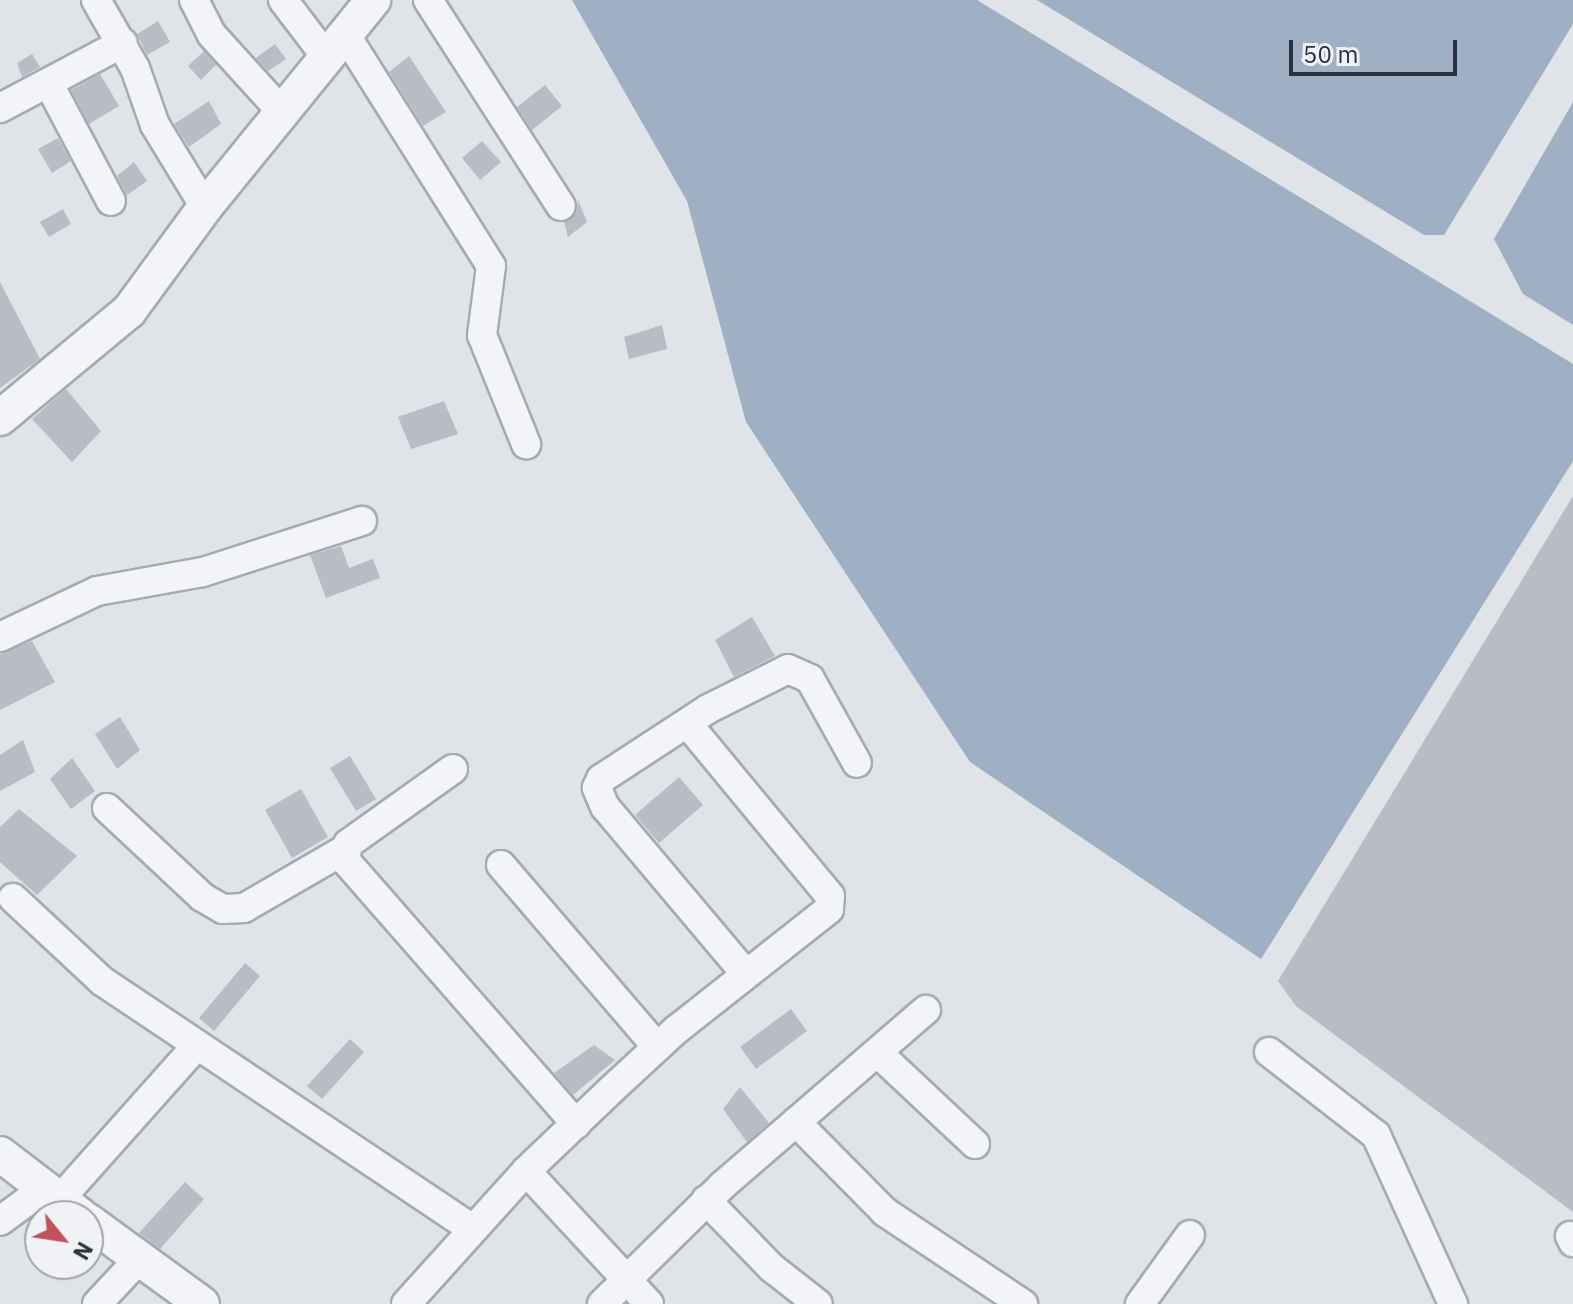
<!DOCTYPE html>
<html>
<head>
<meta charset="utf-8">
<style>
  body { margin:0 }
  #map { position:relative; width:1573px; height:1304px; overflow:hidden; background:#e0e3e8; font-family:"IBM Plex Sans",sans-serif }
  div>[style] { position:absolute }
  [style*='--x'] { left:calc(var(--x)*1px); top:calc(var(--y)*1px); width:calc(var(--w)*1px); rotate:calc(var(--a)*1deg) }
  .water>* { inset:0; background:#9fafc4 }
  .building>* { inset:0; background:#b8bcc4 }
  .roads { filter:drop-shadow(2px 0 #a6aab2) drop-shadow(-2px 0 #a6aab2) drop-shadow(0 2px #a6aab2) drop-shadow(0 -2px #a6aab2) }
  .minor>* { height:28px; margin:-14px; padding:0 14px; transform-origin:14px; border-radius:14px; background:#f3f4f7 }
  .tertiary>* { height:34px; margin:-17px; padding:0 17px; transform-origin:17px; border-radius:17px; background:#f3f4f7 }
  span { translate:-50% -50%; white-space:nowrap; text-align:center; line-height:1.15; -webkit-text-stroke:7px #f0f2f5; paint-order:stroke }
  .north { position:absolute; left:24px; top:1200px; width:80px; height:80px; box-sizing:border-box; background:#f0f2f5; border:2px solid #a1a4ac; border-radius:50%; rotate:120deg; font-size:22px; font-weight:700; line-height:32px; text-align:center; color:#2b303e }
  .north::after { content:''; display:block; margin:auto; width:28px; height:36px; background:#c0525c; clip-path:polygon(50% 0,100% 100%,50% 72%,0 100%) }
  .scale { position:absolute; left:1289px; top:40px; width:168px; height:36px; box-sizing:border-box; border:4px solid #2b303e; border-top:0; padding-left:10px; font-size:24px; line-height:28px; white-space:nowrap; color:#2b303e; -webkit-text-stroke:6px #f0f2f5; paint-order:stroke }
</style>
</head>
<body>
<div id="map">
  <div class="water">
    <i style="clip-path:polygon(572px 0,977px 0,1573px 364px,1573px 461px,1261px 959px,970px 762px,746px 422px,687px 201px)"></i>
    <i style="clip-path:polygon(1037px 0,1573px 0,1573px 24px,1444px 235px,1424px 235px)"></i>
    <i style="clip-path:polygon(1573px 102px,1573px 325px,1523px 294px,1494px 239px)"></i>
  </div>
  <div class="building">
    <i style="clip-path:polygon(158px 21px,170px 42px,147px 55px,137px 34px)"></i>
    <i style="clip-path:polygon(275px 44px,286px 59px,268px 71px,256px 58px)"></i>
    <i style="clip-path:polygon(204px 51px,216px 65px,201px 80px,188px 66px)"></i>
    <i style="clip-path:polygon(32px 54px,40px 67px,22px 77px,17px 63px)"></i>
    <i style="clip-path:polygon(409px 56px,446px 112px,423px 126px,389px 72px)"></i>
    <i style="clip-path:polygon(100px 74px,119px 106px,89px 124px,71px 90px)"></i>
    <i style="clip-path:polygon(545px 85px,562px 106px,532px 130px,517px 107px)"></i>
    <i style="clip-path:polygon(209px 101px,221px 124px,189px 147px,174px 124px)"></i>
    <i style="clip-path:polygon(58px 138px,71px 161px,52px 173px,38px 149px)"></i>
    <i style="clip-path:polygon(482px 141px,501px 162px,480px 180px,462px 158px)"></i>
    <i style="clip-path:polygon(134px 162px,147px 181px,127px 195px,117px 176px)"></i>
    <i style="clip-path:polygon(578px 200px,587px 222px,568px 237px,564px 222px,576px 214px)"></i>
    <i style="clip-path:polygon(63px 209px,71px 224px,49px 237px,40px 222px)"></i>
    <i style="clip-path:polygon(0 282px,40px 359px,0 388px)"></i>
    <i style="clip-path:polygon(662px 325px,667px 349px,629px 359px,624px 337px)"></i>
    <i style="clip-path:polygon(66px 389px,101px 431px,72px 462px,32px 419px)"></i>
    <i style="clip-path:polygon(444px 401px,458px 434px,411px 449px,398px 417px)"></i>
    <i style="clip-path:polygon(1573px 496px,1573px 1212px,1296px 1006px,1278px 981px)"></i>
    <i style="clip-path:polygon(341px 546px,349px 568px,373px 559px,380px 578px,326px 598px,310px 555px)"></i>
    <i style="clip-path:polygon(752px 617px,775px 656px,734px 677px,715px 640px)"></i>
    <i style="clip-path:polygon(32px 641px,55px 682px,0 710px,0 654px)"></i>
    <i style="clip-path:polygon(120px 717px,140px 750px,117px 769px,95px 734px)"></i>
    <i style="clip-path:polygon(23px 740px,35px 772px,0 791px,0 755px)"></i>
    <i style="clip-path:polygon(350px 756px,376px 799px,356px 811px,330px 768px)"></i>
    <i style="clip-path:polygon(72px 758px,95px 791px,71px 809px,50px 779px)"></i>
    <i style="clip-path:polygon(679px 777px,703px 805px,659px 843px,635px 815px)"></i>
    <i style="clip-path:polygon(301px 789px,328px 837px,292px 858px,265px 810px)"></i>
    <i style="clip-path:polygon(19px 809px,77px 856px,37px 895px,0 862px,0 827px)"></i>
    <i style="clip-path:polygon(245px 963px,260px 976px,214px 1031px,199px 1018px)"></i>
    <i style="clip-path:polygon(791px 1009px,807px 1031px,756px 1069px,740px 1047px)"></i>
    <i style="clip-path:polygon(350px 1039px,364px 1052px,322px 1099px,307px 1086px)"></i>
    <i style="clip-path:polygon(594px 1045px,615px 1060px,573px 1095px,554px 1073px)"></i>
    <i style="clip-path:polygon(740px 1087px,769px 1123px,747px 1142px,723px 1109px)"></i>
    <i style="clip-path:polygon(185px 1182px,204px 1199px,160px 1249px,139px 1233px)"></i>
  </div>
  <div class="roads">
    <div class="minor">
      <i style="--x:96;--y:0;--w:78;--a:60.2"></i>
      <i style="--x:135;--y:68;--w:60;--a:70.7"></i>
      <i style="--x:155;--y:125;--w:96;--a:58.6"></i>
      <i style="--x:194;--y:0;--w:39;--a:63"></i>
      <i style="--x:212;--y:35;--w:107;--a:47.7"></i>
      <i style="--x:283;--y:0;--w:73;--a:52.8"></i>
      <i style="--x:428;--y:0;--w:245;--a:57.2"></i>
      <i style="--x:345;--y:34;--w:274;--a:57.8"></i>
      <i style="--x:491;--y:266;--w:70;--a:97.4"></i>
      <i style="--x:482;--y:335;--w:118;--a:68"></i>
      <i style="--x:50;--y:86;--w:130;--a:62.1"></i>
      <i style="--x:0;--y:108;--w:139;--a:-27.9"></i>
      <i style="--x:0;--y:637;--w:107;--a:-25.4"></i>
      <i style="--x:97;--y:591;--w:108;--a:-10.2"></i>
      <i style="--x:203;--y:572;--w:167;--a:-17.8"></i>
      <i style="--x:453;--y:769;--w:129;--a:144.5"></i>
      <i style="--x:348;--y:844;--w:16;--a:101"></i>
      <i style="--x:345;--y:860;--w:351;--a:48.8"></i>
      <i style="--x:107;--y:808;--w:130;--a:43.1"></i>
      <i style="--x:202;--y:897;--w:24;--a:30"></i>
      <i style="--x:223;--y:909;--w:21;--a:-3"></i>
      <i style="--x:244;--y:908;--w:116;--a:-30.1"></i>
      <i style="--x:501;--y:865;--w:240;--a:49.4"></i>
      <i style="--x:13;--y:898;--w:122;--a:43"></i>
      <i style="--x:102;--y:981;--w:444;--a:33.8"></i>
      <i style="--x:745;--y:973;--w:217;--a:-130.1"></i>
      <i style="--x:605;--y:807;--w:21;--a:-113"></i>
      <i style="--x:597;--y:788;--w:10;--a:-66"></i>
      <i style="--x:601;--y:779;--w:128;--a:-33.2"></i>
      <i style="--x:708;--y:709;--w:89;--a:-26.6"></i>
      <i style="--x:788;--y:669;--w:24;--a:24"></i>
      <i style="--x:810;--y:679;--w:96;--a:60.8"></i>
      <i style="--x:1269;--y:1052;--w:135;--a:37.8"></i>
      <i style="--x:1376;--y:1135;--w:186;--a:65.5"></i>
      <i style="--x:878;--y:1053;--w:133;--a:43.2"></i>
      <i style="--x:796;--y:1122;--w:127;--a:45.3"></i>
      <i style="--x:885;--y:1212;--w:166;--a:33.7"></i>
      <i style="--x:526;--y:1171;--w:181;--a:47.2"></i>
      <i style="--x:60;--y:1199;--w:206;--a:-48.3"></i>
      <i style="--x:706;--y:1200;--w:95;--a:45.9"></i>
      <i style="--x:772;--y:1268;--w:58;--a:38"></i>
      <i style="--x:0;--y:1221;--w:56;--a:-36.3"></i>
      <i style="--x:1570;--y:1236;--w:7;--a:63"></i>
      <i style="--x:97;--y:1304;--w:60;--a:-47"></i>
      <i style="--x:406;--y:1304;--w:179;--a:-47.9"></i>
      <i style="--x:526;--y:1171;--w:119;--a:-43.6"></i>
      <i style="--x:612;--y:1089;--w:87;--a:-42.7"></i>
      <i style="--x:676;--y:1030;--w:195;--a:-38.3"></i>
      <i style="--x:829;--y:909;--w:13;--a:-86"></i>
      <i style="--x:830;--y:896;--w:224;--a:-129.6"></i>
      <i style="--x:602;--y:1304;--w:170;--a:-44.5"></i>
      <i style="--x:723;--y:1185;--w:268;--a:-40.8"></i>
      <i style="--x:1140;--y:1304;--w:85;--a:-54.1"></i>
    </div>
    <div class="tertiary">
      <i style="--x:0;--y:418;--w:168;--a:-39.7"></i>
      <i style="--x:129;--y:311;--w:129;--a:-53.8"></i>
      <i style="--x:205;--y:207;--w:267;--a:-50.9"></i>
      <i style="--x:0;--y:1154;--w:102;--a:37.4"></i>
      <i style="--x:88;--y:1221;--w:141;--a:36.1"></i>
    </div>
  </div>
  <div class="north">N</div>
  <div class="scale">50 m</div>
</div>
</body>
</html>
